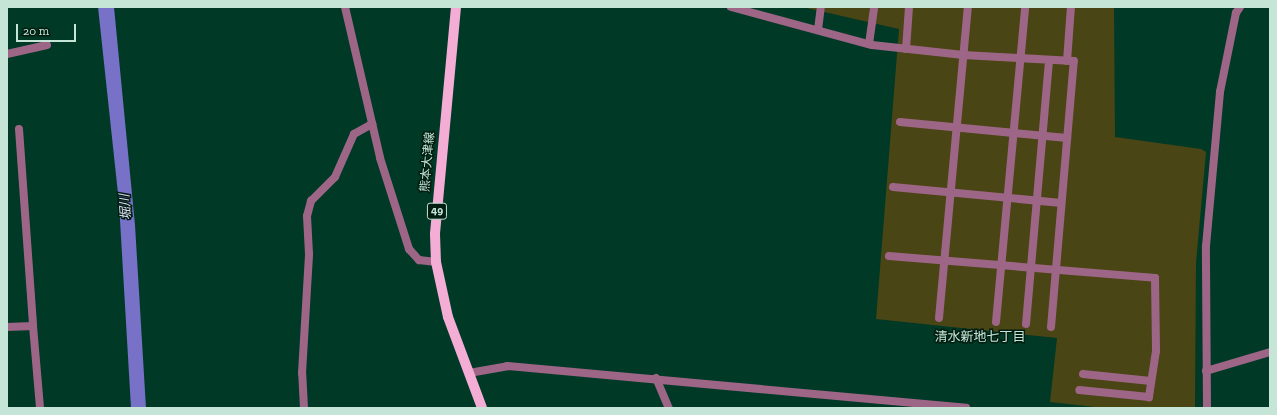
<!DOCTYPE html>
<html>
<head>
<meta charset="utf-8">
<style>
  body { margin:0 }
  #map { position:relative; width:1277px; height:415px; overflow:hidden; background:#003926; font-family:"Zilla Slab","Noto Sans JP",serif }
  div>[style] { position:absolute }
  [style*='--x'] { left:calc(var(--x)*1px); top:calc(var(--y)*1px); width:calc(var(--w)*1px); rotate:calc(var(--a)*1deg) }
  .green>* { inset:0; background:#494514 }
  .water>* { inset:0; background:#7771c7 }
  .service>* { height:8px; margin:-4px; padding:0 4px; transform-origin:4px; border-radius:4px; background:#9e6686 }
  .minor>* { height:8px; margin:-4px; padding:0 4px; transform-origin:4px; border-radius:4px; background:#9e6686 }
  .primary>* { height:10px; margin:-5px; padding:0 5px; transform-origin:5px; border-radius:5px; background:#f4add5 }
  span { translate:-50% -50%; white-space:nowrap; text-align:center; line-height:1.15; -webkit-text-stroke:3px #011d12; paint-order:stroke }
  .shield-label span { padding:1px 3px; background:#011d12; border:1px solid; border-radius:3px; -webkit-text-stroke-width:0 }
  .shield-label { font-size:11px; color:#c5e6d6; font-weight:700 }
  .street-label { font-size:12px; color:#c5e6d6 }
  .water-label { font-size:13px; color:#ddddf5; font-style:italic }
  .neighbourhood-label { font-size:13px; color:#c5e6d6 }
  .frame { position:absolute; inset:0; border:8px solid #c5e6d6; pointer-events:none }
  .scale { position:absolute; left:16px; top:24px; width:60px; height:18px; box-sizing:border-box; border:2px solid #c5e6d6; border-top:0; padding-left:5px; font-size:12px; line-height:14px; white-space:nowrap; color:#c5e6d6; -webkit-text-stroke:3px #011d12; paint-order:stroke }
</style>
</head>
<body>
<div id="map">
  <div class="green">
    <i style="clip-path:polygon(802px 7px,1114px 7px,1115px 137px,1201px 149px,1206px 152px,1196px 263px,1195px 408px,1104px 408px,1050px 402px,1057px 338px,876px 319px,899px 29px)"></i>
  </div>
  <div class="water">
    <i style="clip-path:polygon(98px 7px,114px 7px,135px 225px,146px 408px,131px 408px,119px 203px)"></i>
  </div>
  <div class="service">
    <i style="--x:818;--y:30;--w:23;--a:-83"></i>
    <i style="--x:869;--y:44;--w:37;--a:-82"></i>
    <i style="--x:906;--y:49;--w:42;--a:-85.9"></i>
    <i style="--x:1067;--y:61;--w:54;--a:-85.8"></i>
    <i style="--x:900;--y:122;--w:168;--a:5.5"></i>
    <i style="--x:893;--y:187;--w:169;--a:5.4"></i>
    <i style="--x:889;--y:256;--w:267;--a:4.7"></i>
    <i style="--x:1155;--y:278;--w:73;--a:89.2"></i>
    <i style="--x:1156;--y:351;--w:47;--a:98.7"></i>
    <i style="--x:1149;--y:397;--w:70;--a:-174.3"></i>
    <i style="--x:939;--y:318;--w:312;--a:-84.7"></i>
    <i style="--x:996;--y:322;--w:316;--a:-84.7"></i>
    <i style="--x:1026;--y:324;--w:265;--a:-85"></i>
    <i style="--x:1051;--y:327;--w:267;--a:-85.1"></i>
    <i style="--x:1083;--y:374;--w:68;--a:5.9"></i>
  </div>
  <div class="minor">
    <i style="--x:345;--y:7;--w:155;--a:76.9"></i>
    <i style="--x:380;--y:158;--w:96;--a:72.3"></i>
    <i style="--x:409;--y:249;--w:15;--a:48"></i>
    <i style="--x:419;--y:260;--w:17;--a:7"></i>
    <i style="--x:731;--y:7;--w:146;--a:15.1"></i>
    <i style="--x:872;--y:45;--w:92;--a:6.3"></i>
    <i style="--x:963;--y:55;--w:111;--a:3.1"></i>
    <i style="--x:7;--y:54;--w:41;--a:-12.7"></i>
    <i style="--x:19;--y:129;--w:197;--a:85.9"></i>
    <i style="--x:7;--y:327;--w:26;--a:-2"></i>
    <i style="--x:33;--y:326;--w:82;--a:85.1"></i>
    <i style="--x:1206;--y:371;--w:67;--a:-16.5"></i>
    <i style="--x:469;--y:373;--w:39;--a:-10"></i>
    <i style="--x:507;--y:366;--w:461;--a:5.2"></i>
    <i style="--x:656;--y:378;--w:33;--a:67"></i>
    <i style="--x:304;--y:408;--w:35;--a:-93"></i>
    <i style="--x:302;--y:373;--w:119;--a:-86.6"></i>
    <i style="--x:309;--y:254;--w:38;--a:-93"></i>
    <i style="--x:307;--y:216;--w:16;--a:-75"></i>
    <i style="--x:311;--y:201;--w:34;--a:-45"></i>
    <i style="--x:335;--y:177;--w:47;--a:-66.2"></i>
    <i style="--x:354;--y:134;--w:21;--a:-29"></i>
    <i style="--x:1207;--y:408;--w:162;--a:-90.4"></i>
    <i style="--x:1206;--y:246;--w:155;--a:-84.8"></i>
    <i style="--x:1220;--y:92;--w:81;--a:-78.6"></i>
    <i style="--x:1236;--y:13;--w:7;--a:-56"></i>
  </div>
  <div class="primary">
    <i style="--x:456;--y:7;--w:228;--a:95.3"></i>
    <i style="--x:435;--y:234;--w:28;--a:88"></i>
    <i style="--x:436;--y:262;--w:56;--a:77.7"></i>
    <i style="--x:448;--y:317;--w:97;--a:69.5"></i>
  </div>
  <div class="shield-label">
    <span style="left:437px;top:211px">49</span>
  </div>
  <div class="street-label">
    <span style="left:428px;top:162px;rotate:-85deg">熊本大津線</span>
  </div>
  <div class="water-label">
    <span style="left:126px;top:207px;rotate:-94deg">堀川</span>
  </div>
  <div class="neighbourhood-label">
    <span style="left:980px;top:337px">清水新地七丁目</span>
  </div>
  <div class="frame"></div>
  <div class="scale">20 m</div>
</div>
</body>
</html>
